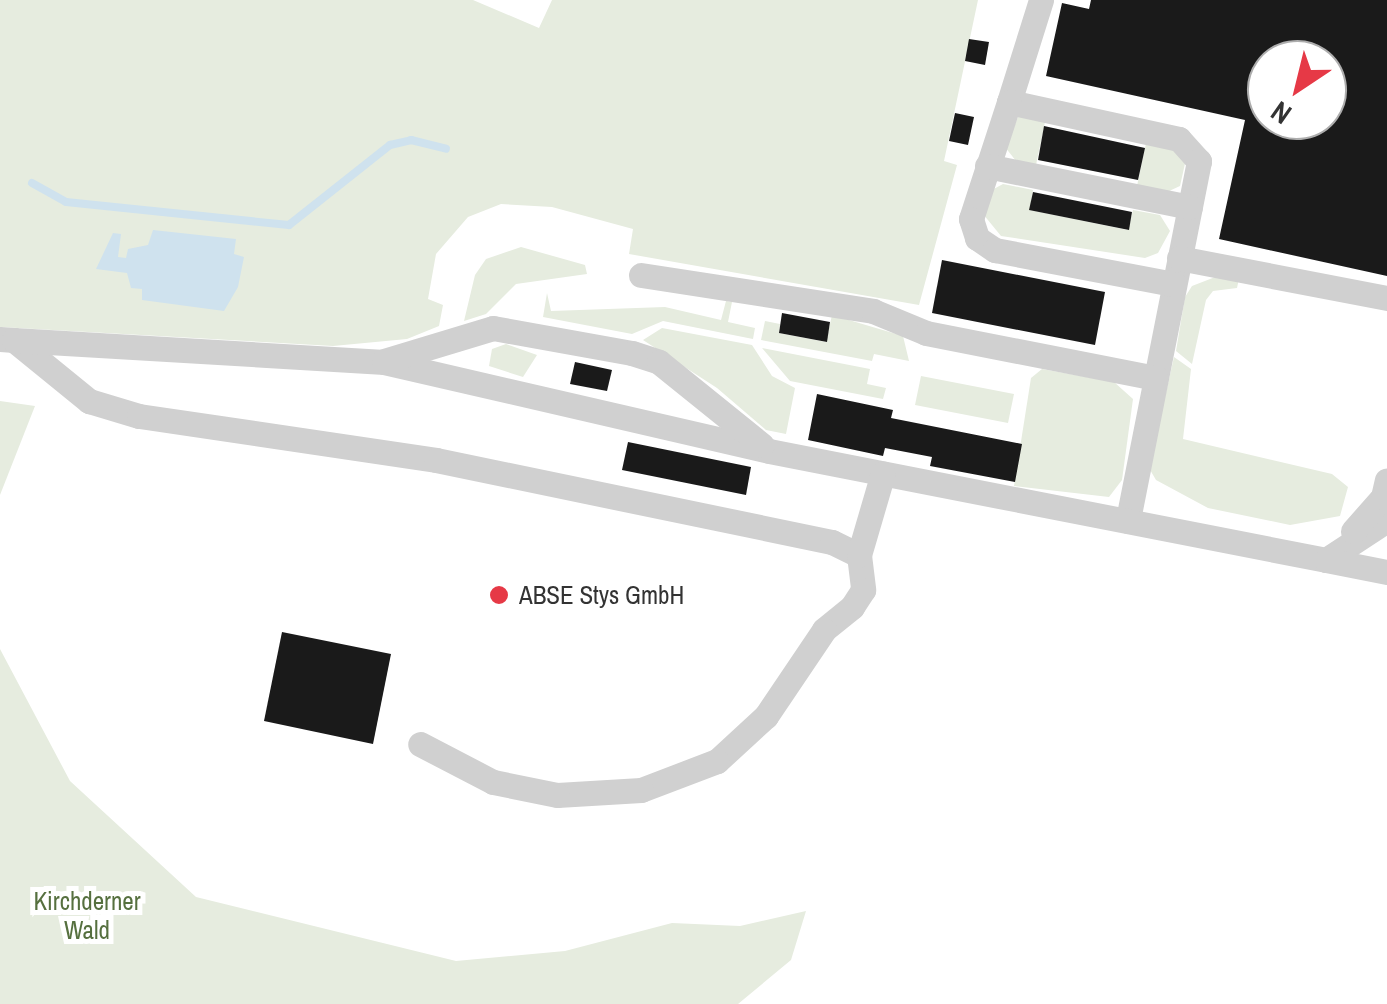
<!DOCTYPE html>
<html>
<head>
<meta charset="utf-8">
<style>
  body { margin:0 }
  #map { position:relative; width:1387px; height:1004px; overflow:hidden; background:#fff; font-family:"Archivo Narrow",sans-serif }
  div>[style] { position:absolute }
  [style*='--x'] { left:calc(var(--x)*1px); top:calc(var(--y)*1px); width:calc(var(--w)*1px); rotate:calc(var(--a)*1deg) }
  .green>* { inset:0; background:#e6ecdf }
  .water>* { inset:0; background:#cfe2ee }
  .stream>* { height:8px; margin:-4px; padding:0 4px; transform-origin:4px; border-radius:4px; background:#cfe2ee }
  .building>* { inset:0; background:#1a1a1a }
  .minor>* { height:25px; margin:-12.5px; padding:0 12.5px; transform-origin:12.5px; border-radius:12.5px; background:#d0d0d0 }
  .dots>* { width:28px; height:28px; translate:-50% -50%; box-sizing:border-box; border:5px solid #fff; border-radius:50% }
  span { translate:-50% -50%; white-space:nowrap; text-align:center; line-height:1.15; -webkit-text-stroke:10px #fff; paint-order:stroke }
  .poi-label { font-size:25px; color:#333 }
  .left { translate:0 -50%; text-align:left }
  .park-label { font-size:25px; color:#56703f }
  .north { position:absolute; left:1247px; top:40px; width:100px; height:100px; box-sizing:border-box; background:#fff; border:2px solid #adadad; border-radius:50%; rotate:215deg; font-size:28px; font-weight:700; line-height:40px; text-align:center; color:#333 }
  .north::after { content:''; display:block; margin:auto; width:35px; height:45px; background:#e63946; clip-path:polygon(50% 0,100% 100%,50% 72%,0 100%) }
</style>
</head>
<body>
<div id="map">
  <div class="green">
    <i style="clip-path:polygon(0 0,473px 0,539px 28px,552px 0,978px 0,944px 161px,957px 165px,919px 305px,629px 254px,633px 229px,552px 207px,501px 204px,468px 217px,436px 254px,428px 299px,443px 305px,439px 326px,407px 339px,333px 346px,0 327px)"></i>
    <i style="clip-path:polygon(1019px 115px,1045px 122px,1036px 165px,1016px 161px,1005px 147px)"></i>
    <i style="clip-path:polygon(1146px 143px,1175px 145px,1186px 159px,1180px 186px,1167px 192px,1137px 186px)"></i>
    <i style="clip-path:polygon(1003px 184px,1033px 190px,1030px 210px,1128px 230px,1133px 210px,1160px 215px,1170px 231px,1158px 253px,1145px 258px,1001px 236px,983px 214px,990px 191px)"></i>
    <i style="clip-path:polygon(521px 247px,585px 265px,587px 274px,516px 284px,486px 314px,464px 321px,475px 275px,486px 259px)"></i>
    <i style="clip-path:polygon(1223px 274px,1240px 274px,1237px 288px,1213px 291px,1206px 300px,1192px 364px,1176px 351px,1185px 297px,1192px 286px)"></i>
    <i style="clip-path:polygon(547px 293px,551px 311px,665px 307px,721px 320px,726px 301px,732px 302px,728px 322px,755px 328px,753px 339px,663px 321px,632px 334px,543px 317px)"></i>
    <i style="clip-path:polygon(832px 315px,903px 336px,909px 361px,874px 354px,872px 361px,761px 340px,765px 321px,780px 324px,779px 333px,826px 342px)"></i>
    <i style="clip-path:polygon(662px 328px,752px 345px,772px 376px,795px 388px,786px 434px,766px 430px,717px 388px,643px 340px)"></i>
    <i style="clip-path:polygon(506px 344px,537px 355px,523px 377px,489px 366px,492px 349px)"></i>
    <i style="clip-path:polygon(762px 348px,870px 369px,867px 384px,886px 388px,883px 399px,790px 381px)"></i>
    <i style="clip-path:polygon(1174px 357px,1191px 369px,1183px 439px,1332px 474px,1348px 487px,1340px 516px,1290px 525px,1208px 508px,1156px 480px,1149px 468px)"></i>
    <i style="clip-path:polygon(1042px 369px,1114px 382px,1133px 399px,1122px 480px,1109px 497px,1014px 486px,1031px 378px)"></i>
    <i style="clip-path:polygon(921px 376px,1014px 394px,1008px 423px,915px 405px)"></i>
    <i style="clip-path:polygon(0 401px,35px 406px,0 495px)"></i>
    <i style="clip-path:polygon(0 649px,70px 781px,196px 897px,456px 961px,565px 951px,672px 923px,740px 926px,806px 911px,791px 960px,738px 1004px,0 1004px)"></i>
  </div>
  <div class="water">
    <i style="clip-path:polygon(153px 230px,236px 239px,234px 254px,244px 257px,238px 287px,224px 311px,142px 300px,142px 289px,131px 288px,127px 273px,96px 269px,113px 233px,121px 234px,118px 257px,126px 258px,128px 249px,148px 245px)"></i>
  </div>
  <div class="stream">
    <i style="--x:32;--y:183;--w:39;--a:29"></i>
    <i style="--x:66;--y:202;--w:224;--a:5.9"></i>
    <i style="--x:289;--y:225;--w:129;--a:-38.4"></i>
    <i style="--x:390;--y:145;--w:22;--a:-13"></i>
    <i style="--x:411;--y:140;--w:36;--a:14"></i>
  </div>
  <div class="building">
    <i style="clip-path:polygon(evenodd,1091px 0,1387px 0,1387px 276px,1219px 239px,1245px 120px,1046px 76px,1062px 3px,1089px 9px,1091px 0,1267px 60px,1327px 60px,1327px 120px,1267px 120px,1267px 60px)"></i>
    <i style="clip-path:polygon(969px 39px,989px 42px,985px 65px,965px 61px)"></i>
    <i style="clip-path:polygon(955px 113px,974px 117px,968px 145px,949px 141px)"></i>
    <i style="clip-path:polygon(1044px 126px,1145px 148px,1138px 180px,1038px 160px)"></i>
    <i style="clip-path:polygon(1033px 192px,1132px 212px,1129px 230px,1029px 210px)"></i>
    <i style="clip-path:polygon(942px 260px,1105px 292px,1095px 345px,932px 313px)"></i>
    <i style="clip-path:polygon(782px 313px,830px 322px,827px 342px,779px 333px)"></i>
    <i style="clip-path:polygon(575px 362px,612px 370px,607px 391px,570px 384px)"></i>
    <i style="clip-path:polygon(817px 394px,893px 410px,891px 418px,1022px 444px,1015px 482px,930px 466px,932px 457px,885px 448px,883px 456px,808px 440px)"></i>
    <i style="clip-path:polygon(628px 442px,751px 467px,746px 495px,622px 470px)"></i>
    <i style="clip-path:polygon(282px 632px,391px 654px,373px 744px,264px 721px)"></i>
  </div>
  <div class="minor">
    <i style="--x:1041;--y:0;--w:107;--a:107.4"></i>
    <i style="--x:1009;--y:102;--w:174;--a:12.3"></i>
    <i style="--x:1179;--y:139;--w:30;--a:48"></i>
    <i style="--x:1199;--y:161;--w:367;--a:101.2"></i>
    <i style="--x:1009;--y:102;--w:123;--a:108"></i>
    <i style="--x:971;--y:219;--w:20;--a:72"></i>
    <i style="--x:977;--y:238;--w:22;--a:34"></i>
    <i style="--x:995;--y:250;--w:182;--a:10.8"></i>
    <i style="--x:987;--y:166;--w:207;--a:11.4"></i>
    <i style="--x:1179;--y:258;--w:212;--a:10.9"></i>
    <i style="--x:641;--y:275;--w:235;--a:8.8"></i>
    <i style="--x:873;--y:311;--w:57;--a:22.5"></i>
    <i style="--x:926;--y:333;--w:234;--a:11.1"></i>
    <i style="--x:0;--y:339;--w:14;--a:4"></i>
    <i style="--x:14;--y:340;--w:97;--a:39.1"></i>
    <i style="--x:89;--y:401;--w:52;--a:16.7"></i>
    <i style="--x:139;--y:416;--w:300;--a:8.4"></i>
    <i style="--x:436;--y:460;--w:404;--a:11.7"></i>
    <i style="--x:832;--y:542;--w:30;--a:26"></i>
    <i style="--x:859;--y:555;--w:35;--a:83"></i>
    <i style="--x:863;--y:590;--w:20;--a:123"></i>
    <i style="--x:852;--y:607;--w:36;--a:141"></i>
    <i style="--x:824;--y:630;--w:104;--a:124"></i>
    <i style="--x:766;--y:716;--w:67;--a:137.4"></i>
    <i style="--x:717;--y:761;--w:81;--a:159.1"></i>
    <i style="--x:641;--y:790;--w:84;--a:176.6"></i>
    <i style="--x:557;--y:795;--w:65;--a:-168.5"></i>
    <i style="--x:493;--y:782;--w:82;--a:-152.5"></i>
    <i style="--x:14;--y:340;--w:371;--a:3.4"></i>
    <i style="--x:384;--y:362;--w:395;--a:13"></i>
    <i style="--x:769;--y:451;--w:568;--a:11.07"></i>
    <i style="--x:1326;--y:560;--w:73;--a:-33.3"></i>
    <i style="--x:384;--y:361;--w:114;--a:-16.8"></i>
    <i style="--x:493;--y:328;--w:141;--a:10.2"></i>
    <i style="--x:632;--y:353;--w:28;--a:18"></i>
    <i style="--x:659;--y:362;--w:132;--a:38.9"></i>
    <i style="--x:1353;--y:531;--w:45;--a:-48.6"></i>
    <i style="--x:1383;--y:497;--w:17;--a:-77"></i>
    <i style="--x:859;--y:555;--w:85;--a:-73.7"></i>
    <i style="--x:1326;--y:560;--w:62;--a:11.1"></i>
  </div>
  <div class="dots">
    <i style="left:499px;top:595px;background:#e63946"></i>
  </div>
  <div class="poi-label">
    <span class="left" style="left:519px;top:595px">ABSE Stys GmbH</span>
  </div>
  <div class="park-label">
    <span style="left:87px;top:916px">Kirchderner<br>Wald</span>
  </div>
  <div class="north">N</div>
</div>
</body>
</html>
